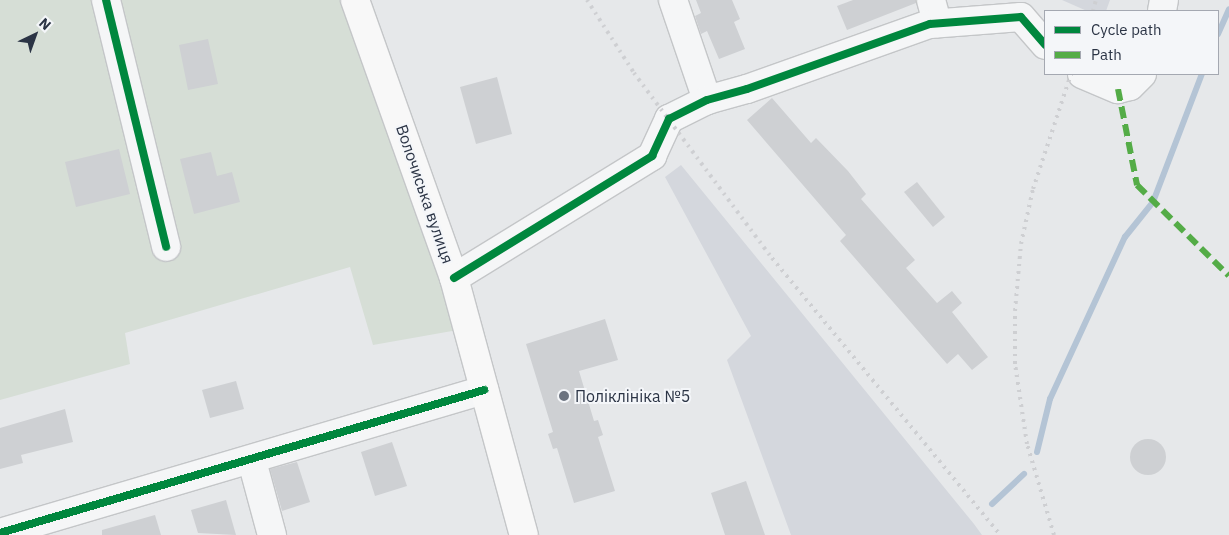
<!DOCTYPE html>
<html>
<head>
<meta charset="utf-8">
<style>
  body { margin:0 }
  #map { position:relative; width:1229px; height:535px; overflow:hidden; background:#e6e8ea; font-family:"IBM Plex Sans",sans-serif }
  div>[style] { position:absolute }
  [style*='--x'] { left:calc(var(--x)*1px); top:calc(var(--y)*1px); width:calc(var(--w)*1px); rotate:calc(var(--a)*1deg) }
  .built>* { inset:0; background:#d4d7dd }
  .green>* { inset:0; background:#d6ded6 }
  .stream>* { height:6px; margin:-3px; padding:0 3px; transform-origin:3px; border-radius:3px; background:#b4c4d5 }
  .building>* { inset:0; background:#ced0d3 }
  .round { border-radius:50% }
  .roads { filter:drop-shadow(1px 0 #c4c6c8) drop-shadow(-1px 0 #c4c6c8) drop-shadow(0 1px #c4c6c8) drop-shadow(0 -1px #c4c6c8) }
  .minor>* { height:28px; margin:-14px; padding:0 14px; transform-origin:14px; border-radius:14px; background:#f5f6f7 }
  .major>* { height:28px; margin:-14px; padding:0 14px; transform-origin:14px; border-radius:14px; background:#f8f8f8 }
  .rail>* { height:4px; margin-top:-2px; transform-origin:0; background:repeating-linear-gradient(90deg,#cecfd2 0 2.5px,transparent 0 7.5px) }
  .quiet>* { height:6px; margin-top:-3px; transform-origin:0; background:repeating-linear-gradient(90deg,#54ac47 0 12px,transparent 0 18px) }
  .cycleway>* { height:8px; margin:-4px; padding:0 4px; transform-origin:4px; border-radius:4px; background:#00873e }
  .dots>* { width:14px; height:14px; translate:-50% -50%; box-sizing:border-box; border:2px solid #f4f6f9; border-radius:50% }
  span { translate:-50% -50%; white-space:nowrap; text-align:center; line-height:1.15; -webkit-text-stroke:4px #f4f6f9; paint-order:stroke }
  .street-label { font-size:16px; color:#2b3445 }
  .poi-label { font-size:16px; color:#2b3445 }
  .left { translate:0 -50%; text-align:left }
  .legend { position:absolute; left:1044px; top:10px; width:175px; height:65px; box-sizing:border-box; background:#f4f6f9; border:1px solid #a4a8b1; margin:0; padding:6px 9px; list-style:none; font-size:15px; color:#2b3445 }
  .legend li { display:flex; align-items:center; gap:10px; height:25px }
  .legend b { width:25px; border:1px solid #a4a8b1 }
  .north { position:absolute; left:10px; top:10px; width:50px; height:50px; -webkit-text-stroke:4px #f4f6f9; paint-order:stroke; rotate:42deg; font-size:14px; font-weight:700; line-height:20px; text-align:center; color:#2b3445 }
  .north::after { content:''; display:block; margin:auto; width:18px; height:22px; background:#2b3445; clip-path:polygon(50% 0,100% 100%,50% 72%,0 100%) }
</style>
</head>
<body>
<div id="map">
  <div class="built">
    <i style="clip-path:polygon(1062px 0,1110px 0,1106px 11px,1087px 11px)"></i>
    <i style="clip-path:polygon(681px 165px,974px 524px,982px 535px,791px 535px,727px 360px,751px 336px,665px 177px)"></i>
  </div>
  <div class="green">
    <i style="clip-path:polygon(0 0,355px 0,469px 328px,373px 345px,350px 267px,125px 333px,130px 364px,0 400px)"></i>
  </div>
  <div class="stream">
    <i style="--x:1218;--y:34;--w:27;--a:-66"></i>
    <i style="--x:1037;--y:452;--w:55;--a:-76.2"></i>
    <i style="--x:1050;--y:399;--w:179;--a:-65.2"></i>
    <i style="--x:1125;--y:237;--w:45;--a:-51.3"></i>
    <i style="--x:1153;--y:202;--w:137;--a:-69.1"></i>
    <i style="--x:992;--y:504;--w:44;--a:-43.2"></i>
  </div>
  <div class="building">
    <i style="clip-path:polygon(696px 0,732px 0,740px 19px,734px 22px,745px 49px,719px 59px,707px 31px,701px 34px,695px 16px,701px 13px)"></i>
    <i style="clip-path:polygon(853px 0,916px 0,916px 3px,847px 30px,837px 6px)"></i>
    <i style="clip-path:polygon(208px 39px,218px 84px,188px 90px,179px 45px)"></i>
    <i style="clip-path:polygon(497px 77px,512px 134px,476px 144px,460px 87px)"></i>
    <i style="clip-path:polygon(772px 98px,811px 143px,816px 138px,848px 171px,866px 194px,861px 199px,915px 260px,906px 268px,937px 303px,952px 291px,962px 303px,952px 312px,988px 357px,972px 370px,958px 354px,947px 364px,840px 241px,846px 235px,747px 120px)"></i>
    <i style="clip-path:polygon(119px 149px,130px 194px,76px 207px,65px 162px)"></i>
    <i style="clip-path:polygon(211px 152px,217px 176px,232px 172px,240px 202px,194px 214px,180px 159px)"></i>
    <i style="clip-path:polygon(917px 182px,945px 217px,933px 227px,904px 192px)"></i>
    <i style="clip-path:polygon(605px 319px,618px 360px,579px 371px,594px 421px,598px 420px,603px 435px,598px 437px,615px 491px,574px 503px,557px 448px,553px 449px,548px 434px,553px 432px,526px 344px)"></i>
    <i style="clip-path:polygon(236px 381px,244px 409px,210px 418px,202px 390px)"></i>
    <i style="clip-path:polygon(65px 409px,73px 442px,21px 455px,23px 463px,0 469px,0 428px)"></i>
    <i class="round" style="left:1130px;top:439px;width:36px;height:36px"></i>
    <i style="clip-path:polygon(392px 442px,407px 486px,375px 496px,361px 452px)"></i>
    <i style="clip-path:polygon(297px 462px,310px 502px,282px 511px,270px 469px)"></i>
    <i style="clip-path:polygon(746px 481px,765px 535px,725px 535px,711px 493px)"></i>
    <i style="clip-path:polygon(226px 500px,236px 535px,198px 533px,191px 510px)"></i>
    <i style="clip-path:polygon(155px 515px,161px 535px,102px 535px,102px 530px)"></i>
  </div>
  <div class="roads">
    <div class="minor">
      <i style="--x:106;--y:0;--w:254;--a:76.3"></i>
      <i style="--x:673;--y:0;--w:106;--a:71.2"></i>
      <i style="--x:931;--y:0;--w:24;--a:75"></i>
      <i style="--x:1162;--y:11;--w:11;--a:-80"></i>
      <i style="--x:1082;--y:74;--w:39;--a:23"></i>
      <i style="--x:1118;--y:89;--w:12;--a:-14"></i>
      <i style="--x:1130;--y:86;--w:17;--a:-45"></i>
      <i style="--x:454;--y:278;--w:233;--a:-31.6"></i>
      <i style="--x:652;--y:156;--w:41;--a:-65.3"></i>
      <i style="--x:669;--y:119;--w:42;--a:-26.6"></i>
      <i style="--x:707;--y:100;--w:41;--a:-15.4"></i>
      <i style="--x:747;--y:89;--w:194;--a:-19.6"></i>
      <i style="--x:930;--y:24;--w:91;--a:-4.4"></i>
      <i style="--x:1021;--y:17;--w:37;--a:49"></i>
      <i style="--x:252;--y:461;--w:77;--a:74.9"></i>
      <i style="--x:0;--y:533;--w:505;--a:-16.46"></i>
    </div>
    <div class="major">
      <i style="--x:355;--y:0;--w:295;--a:70.4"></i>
      <i style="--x:454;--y:278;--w:266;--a:74.8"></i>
    </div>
  </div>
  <div class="rail">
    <i style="--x:587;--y:0;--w:87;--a:57.2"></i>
    <i style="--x:634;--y:73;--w:231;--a:53.3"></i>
    <i style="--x:772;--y:258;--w:359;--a:50.5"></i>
    <i style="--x:1093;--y:11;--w:11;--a:-75"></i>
    <i style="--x:1054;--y:535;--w:95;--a:-106.5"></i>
    <i style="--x:1027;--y:444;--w:81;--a:-98.5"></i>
    <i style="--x:1015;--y:364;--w:53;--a:-90"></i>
    <i style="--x:1015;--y:311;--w:67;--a:-84.9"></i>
    <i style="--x:1021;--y:244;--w:56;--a:-77.7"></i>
    <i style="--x:1033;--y:189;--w:121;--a:-71.7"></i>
  </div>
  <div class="quiet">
    <i style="--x:1118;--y:89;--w:98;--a:78.8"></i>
    <i style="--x:1137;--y:185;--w:129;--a:44.7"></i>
  </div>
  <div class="cycleway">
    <i style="--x:106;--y:0;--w:254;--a:76.3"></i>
    <i style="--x:454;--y:278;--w:233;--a:-31.6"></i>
    <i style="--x:652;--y:156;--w:41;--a:-65.3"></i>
    <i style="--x:669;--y:119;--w:42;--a:-26.6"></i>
    <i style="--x:707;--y:100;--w:41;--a:-15.4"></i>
    <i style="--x:747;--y:89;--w:194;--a:-19.6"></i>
    <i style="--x:930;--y:24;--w:91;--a:-4.4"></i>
    <i style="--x:1021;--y:17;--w:37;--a:49"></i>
    <i style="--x:0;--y:533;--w:505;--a:-16.46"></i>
  </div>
  <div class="dots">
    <i style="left:564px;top:396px;background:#6c737f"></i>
  </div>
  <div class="street-label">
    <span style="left:425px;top:194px;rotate:71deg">Волочиська вулиця</span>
  </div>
  <div class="poi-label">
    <span class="left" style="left:575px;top:396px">Поліклініка №5</span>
  </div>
  <ul class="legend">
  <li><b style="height:6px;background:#00873e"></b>Cycle path</li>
  <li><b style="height:6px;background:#54ac47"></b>Path</li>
  </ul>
  <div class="north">N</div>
</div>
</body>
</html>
